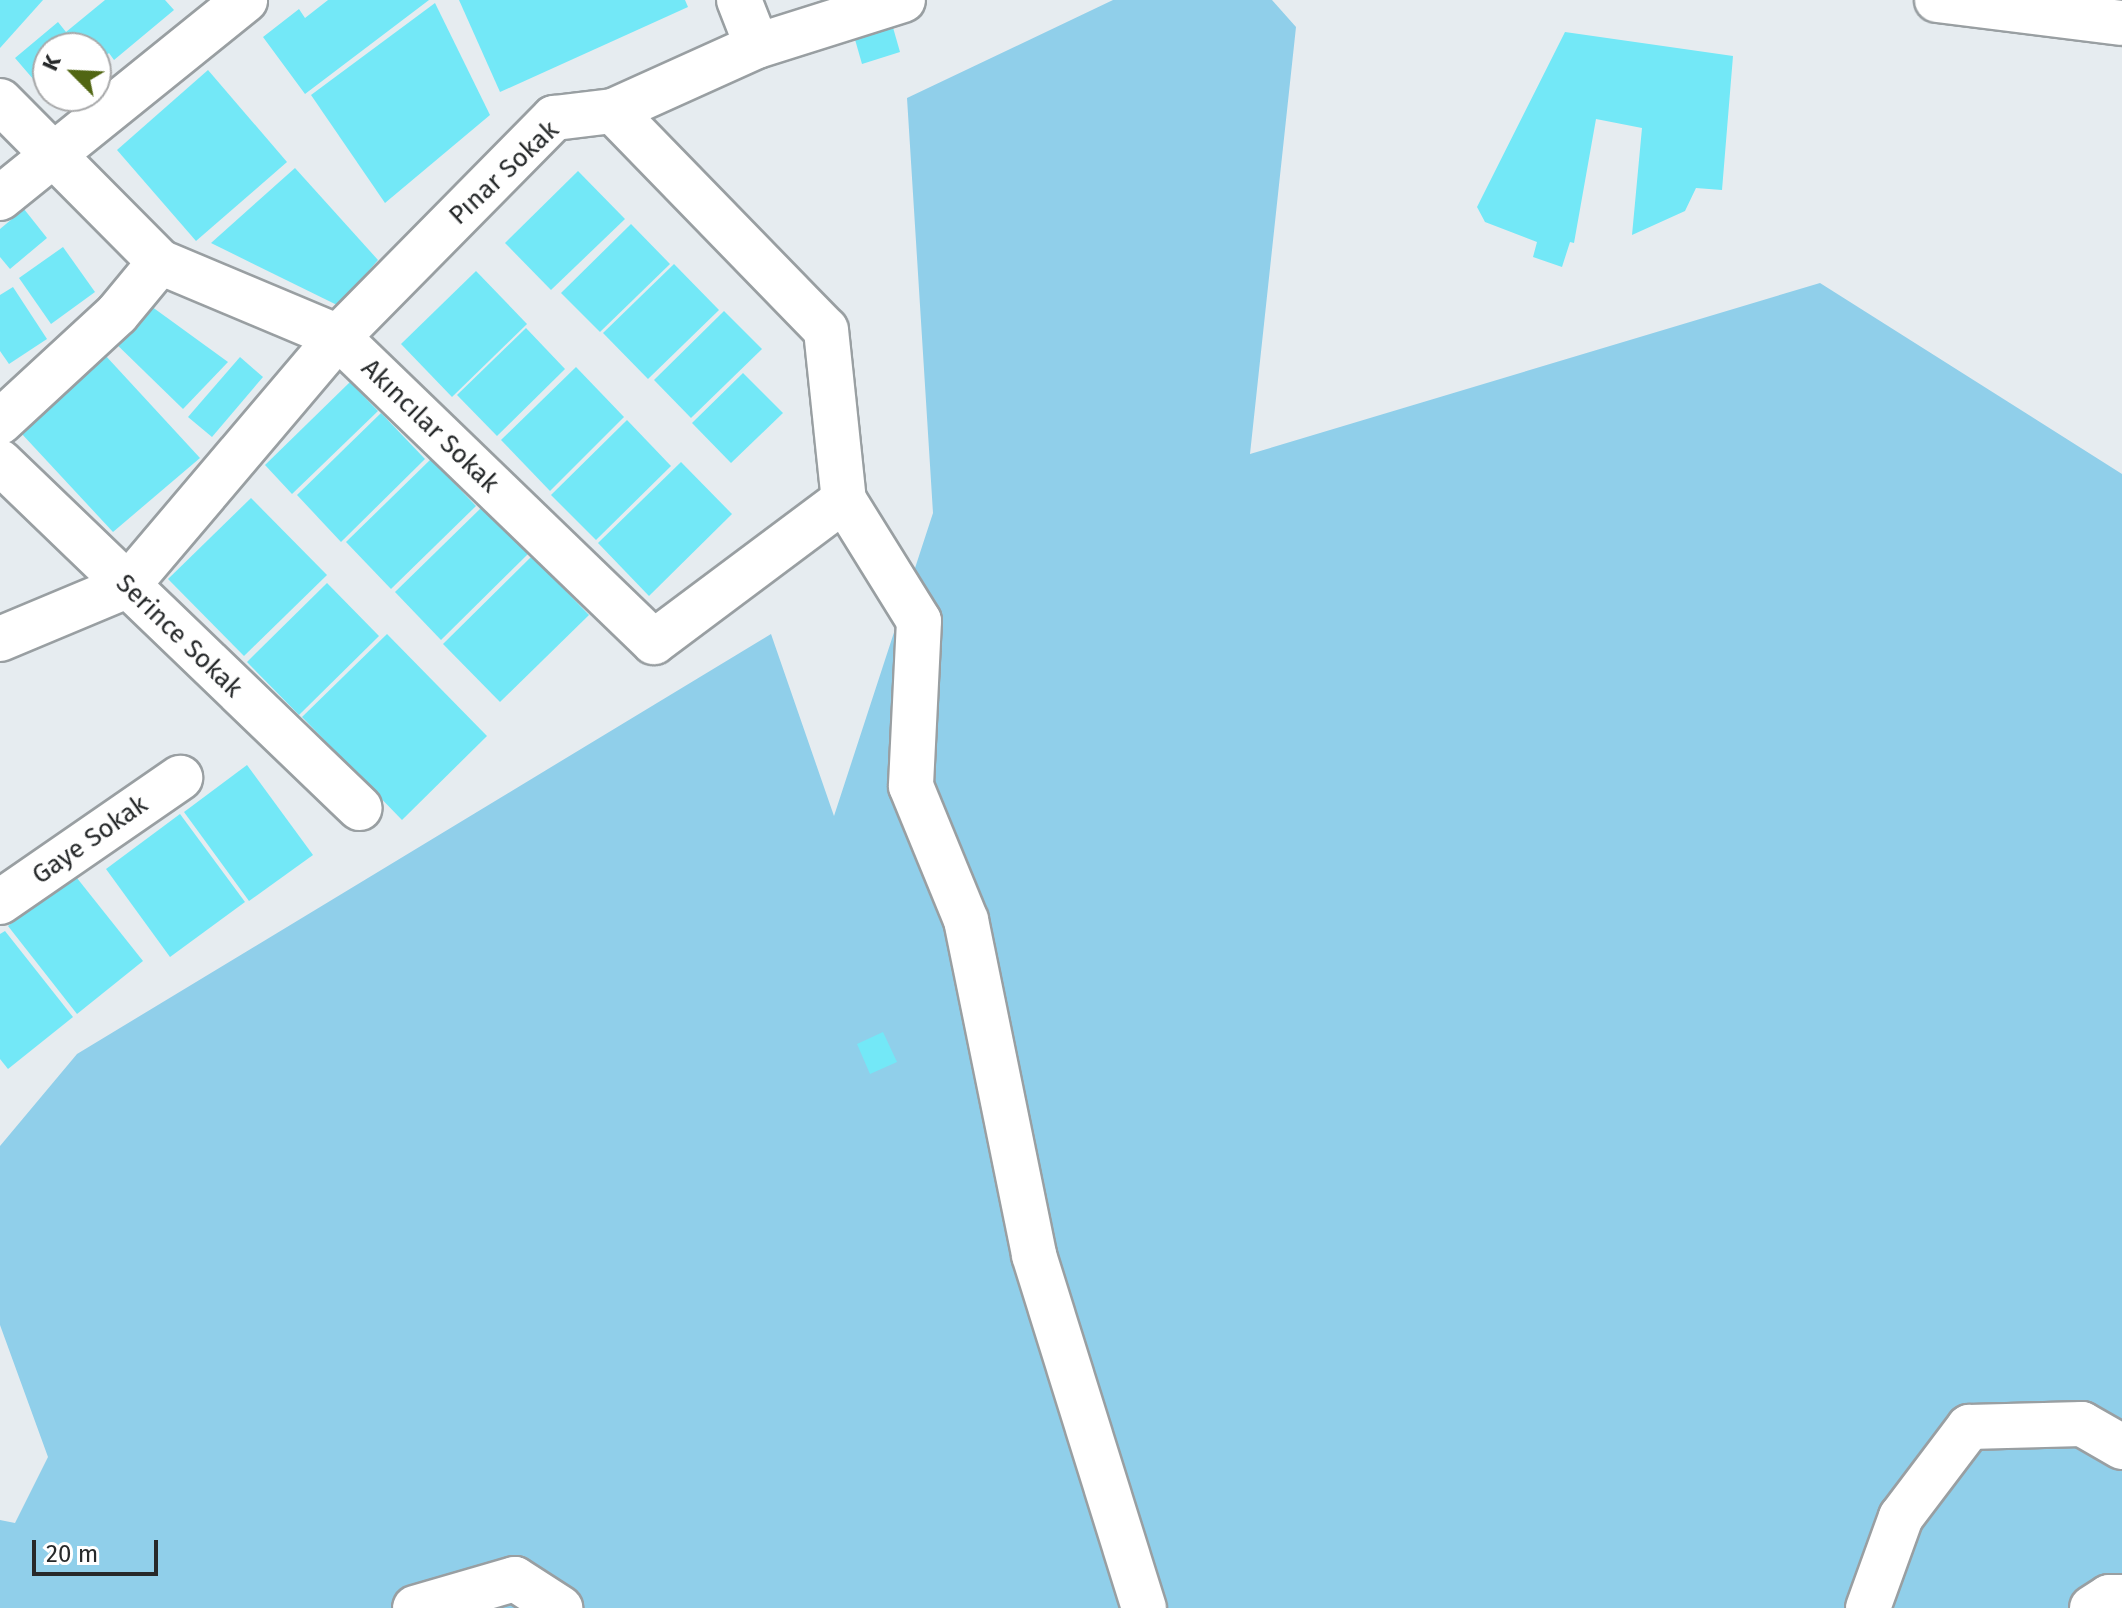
<!DOCTYPE html>
<html>
<head>
<meta charset="utf-8">
<style>
  body { margin:0 }
  #map { position:relative; width:2122px; height:1608px; overflow:hidden; background:#e6ecf0; font-family:"Fira Sans",sans-serif }
  div>[style] { position:absolute }
  [style*='--x'] { left:calc(var(--x)*1px); top:calc(var(--y)*1px); width:calc(var(--w)*1px); rotate:calc(var(--a)*1deg) }
  .green>* { inset:0; background:#90cfea }
  .building>* { inset:0; background:#73e8f7 }
  .roads { filter:drop-shadow(2px 0 #999fa2) drop-shadow(-2px 0 #999fa2) drop-shadow(0 2px #999fa2) drop-shadow(0 -2px #999fa2) }
  .minor>* { height:44px; margin:-22px; padding:0 22px; transform-origin:22px; border-radius:22px; background:#fff }
  span { translate:-50% -50%; white-space:nowrap; text-align:center; line-height:1.15; -webkit-text-stroke:8px #fff; paint-order:stroke }
  .street-label { font-size:26px; color:#26292a }
  .north { position:absolute; left:32px; top:32px; width:80px; height:80px; box-sizing:border-box; background:#fff; border:2px solid #a8a9aa; border-radius:50%; rotate:294deg; font-size:22px; font-weight:700; line-height:32px; text-align:center; color:#26292a }
  .north::after { content:''; display:block; margin:auto; width:28px; height:36px; background:#516613; clip-path:polygon(50% 0,100% 100%,50% 72%,0 100%) }
  .scale { position:absolute; left:32px; top:1540px; width:126px; height:36px; box-sizing:border-box; border:4px solid #26292a; border-top:0; padding-left:10px; font-size:24px; line-height:28px; white-space:nowrap; color:#26292a; -webkit-text-stroke:6px #fff; paint-order:stroke }
</style>
</head>
<body>
<div id="map">
  <div class="green">
    <i style="clip-path:polygon(1113px 0,1272px 0,1296px 27px,1250px 454px,1820px 283px,2122px 474px,2122px 1608px,0 1608px,0 1520px,15px 1523px,48px 1457px,0 1325px,0 1146px,77px 1054px,771px 634px,834px 816px,933px 513px,907px 98px)"></i>
  </div>
  <div class="building">
    <i style="clip-path:polygon(0 0,43px 0,0 48px)"></i>
    <i style="clip-path:polygon(105px 0,165px 0,174px 10px,114px 60px,109px 53px,96px 64px,96px 48px,48px 48px,48px 96px,58px 96px,52px 101px,15px 58px,58px 22px,66px 32px)"></i>
    <i style="clip-path:polygon(328px 0,429px 0,305px 94px,263px 37px,299px 9px,305px 18px)"></i>
    <i style="clip-path:polygon(459px 0,685px 0,688px 7px,500px 92px)"></i>
    <i style="clip-path:polygon(435px 3px,490px 115px,385px 203px,311px 95px)"></i>
    <i style="clip-path:polygon(892px 24px,900px 52px,862px 64px,854px 36px)"></i>
    <i style="clip-path:polygon(1565px 32px,1733px 56px,1722px 190px,1696px 188px,1685px 211px,1632px 235px,1642px 128px,1596px 119px,1574px 243px,1570px 242px,1562px 267px,1533px 257px,1537px 242px,1485px 222px,1477px 207px)"></i>
    <i style="clip-path:polygon(208px 70px,287px 162px,196px 241px,117px 150px)"></i>
    <i style="clip-path:polygon(295px 168px,378px 260px,339px 306px,211px 243px)"></i>
    <i style="clip-path:polygon(578px 171px,625px 219px,551px 290px,505px 243px)"></i>
    <i style="clip-path:polygon(24px 209px,47px 238px,10px 269px,0 257px,0 229px)"></i>
    <i style="clip-path:polygon(631px 224px,670px 264px,600px 332px,561px 293px)"></i>
    <i style="clip-path:polygon(63px 247px,95px 292px,51px 324px,19px 278px)"></i>
    <i style="clip-path:polygon(674px 264px,719px 310px,648px 379px,603px 333px)"></i>
    <i style="clip-path:polygon(476px 271px,527px 324px,452px 397px,401px 344px)"></i>
    <i style="clip-path:polygon(13px 287px,47px 339px,9px 364px,0 351px,0 295px)"></i>
    <i style="clip-path:polygon(144px 301px,228px 362px,183px 409px,107px 335px)"></i>
    <i style="clip-path:polygon(724px 311px,762px 349px,691px 418px,654px 380px)"></i>
    <i style="clip-path:polygon(526px 328px,565px 369px,497px 436px,457px 395px)"></i>
    <i style="clip-path:polygon(105px 355px,200px 458px,113px 532px,21px 433px)"></i>
    <i style="clip-path:polygon(240px 357px,263px 377px,212px 437px,188px 417px)"></i>
    <i style="clip-path:polygon(576px 367px,624px 417px,550px 491px,501px 440px)"></i>
    <i style="clip-path:polygon(743px 373px,783px 413px,731px 463px,692px 423px)"></i>
    <i style="clip-path:polygon(350px 382px,378px 411px,292px 494px,265px 465px)"></i>
    <i style="clip-path:polygon(381px 413px,425px 459px,341px 542px,297px 495px)"></i>
    <i style="clip-path:polygon(627px 420px,671px 466px,596px 540px,551px 495px)"></i>
    <i style="clip-path:polygon(431px 459px,476px 506px,391px 589px,346px 542px)"></i>
    <i style="clip-path:polygon(681px 462px,732px 514px,649px 596px,598px 543px)"></i>
    <i style="clip-path:polygon(251px 498px,327px 575px,244px 656px,168px 579px)"></i>
    <i style="clip-path:polygon(482px 507px,528px 554px,441px 640px,395px 592px)"></i>
    <i style="clip-path:polygon(532px 556px,589px 615px,500px 702px,443px 644px)"></i>
    <i style="clip-path:polygon(327px 583px,379px 636px,299px 715px,247px 662px)"></i>
    <i style="clip-path:polygon(387px 634px,487px 736px,402px 820px,302px 717px)"></i>
    <i style="clip-path:polygon(247px 765px,313px 855px,249px 901px,184px 812px)"></i>
    <i style="clip-path:polygon(180px 814px,245px 902px,170px 957px,106px 869px)"></i>
    <i style="clip-path:polygon(73px 873px,143px 961px,77px 1014px,8px 926px)"></i>
    <i style="clip-path:polygon(5px 931px,73px 1017px,8px 1069px,0 1059px,0 934px)"></i>
    <i style="clip-path:polygon(883px 1032px,897px 1062px,870px 1074px,857px 1044px)"></i>
  </div>
  <div class="roads">
    <div class="minor">
      <i style="--x:739;--y:0;--w:49;--a:68.6"></i>
      <i style="--x:1937;--y:0;--w:186;--a:7.1"></i>
      <i style="--x:0;--y:101;--w:227;--a:45.2"></i>
      <i style="--x:160;--y:262;--w:193;--a:22.8"></i>
      <i style="--x:338;--y:337;--w:439;--a:44"></i>
      <i style="--x:654;--y:642;--w:237;--a:-36.8"></i>
      <i style="--x:613;--y:111;--w:158;--a:-24.3"></i>
      <i style="--x:757;--y:46;--w:153;--a:-17.5"></i>
      <i style="--x:0;--y:198;--w:315;--a:-38.9"></i>
      <i style="--x:0;--y:422;--w:159;--a:-42.7"></i>
      <i style="--x:117;--y:314;--w:67;--a:-50.4"></i>
      <i style="--x:0;--y:462;--w:499;--a:43.9"></i>
      <i style="--x:0;--y:639;--w:138;--a:-22.7"></i>
      <i style="--x:127;--y:586;--w:326;--a:-49.7"></i>
      <i style="--x:338;--y:337;--w:308;--a:-45.4"></i>
      <i style="--x:554;--y:118;--w:59;--a:-6.8"></i>
      <i style="--x:613;--y:111;--w:305;--a:45.8"></i>
      <i style="--x:826;--y:330;--w:171;--a:84"></i>
      <i style="--x:844;--y:500;--w:142;--a:58.2"></i>
      <i style="--x:919;--y:621;--w:165;--a:92.8"></i>
      <i style="--x:911;--y:786;--w:145;--a:67.7"></i>
      <i style="--x:966;--y:920;--w:342;--a:78.5"></i>
      <i style="--x:1034;--y:1255;--w:370;--a:72.7"></i>
      <i style="--x:0;--y:902;--w:219;--a:-34.6"></i>
      <i style="--x:415;--y:1608;--w:104;--a:-16.2"></i>
      <i style="--x:515;--y:1579;--w:54;--a:32.8"></i>
      <i style="--x:1868;--y:1608;--w:97;--a:-70.1"></i>
      <i style="--x:1901;--y:1517;--w:113;--a:-52.9"></i>
      <i style="--x:1969;--y:1427;--w:113;--a:-1.5"></i>
      <i style="--x:2082;--y:1424;--w:46;--a:29.9"></i>
      <i style="--x:2092;--y:1608;--w:20;--a:-33"></i>
      <i style="--x:2109;--y:1597;--w:13;--a:0"></i>
    </div>
  </div>
  <div class="street-label">
    <span style="left:504px;top:173px;rotate:-43deg">Pınar Sokak</span>
    <span style="left:430px;top:426px;rotate:44deg">Akıncılar Sokak</span>
    <span style="left:179px;top:636px;rotate:44deg">Serince Sokak</span>
    <span style="left:90px;top:840px;rotate:-35deg">Gaye Sokak</span>
  </div>
  <div class="north">K</div>
  <div class="scale">20 m</div>
</div>
</body>
</html>
